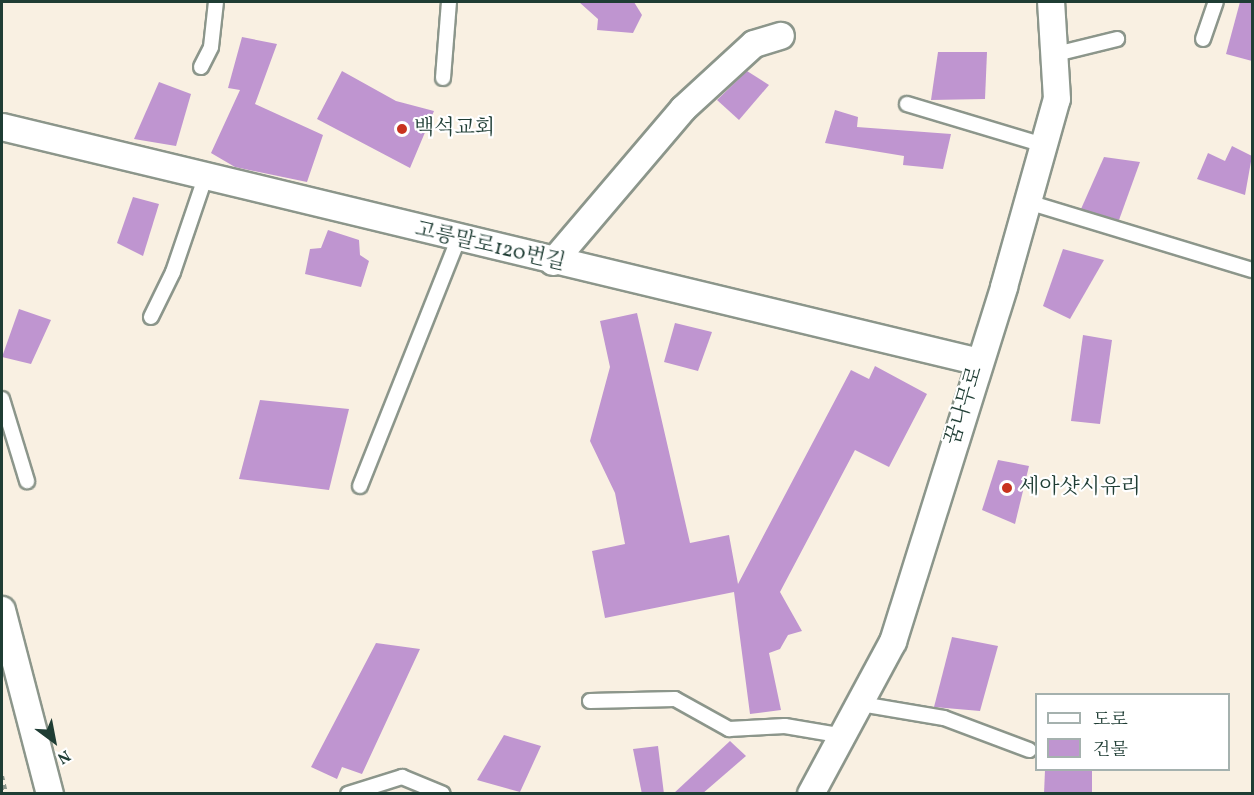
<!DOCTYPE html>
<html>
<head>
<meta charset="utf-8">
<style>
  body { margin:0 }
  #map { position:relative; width:1254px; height:795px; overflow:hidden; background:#f9f0e2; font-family:Vollkorn,"Noto Serif KR",serif }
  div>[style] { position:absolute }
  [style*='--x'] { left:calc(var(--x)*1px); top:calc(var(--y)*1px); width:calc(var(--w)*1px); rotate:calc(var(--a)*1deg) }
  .building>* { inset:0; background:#bf95d0 }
  .path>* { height:4px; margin-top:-2px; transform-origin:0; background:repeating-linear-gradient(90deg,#8c968b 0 4.5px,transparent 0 9px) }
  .roads { filter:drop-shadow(2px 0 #8c968b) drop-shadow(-2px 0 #8c968b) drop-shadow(0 2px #8c968b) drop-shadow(0 -2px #8c968b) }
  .lane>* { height:14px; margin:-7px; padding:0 7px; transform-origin:7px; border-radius:7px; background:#fff }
  .street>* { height:26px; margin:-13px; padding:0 13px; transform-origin:13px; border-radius:13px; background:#fff }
  .dots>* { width:16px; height:16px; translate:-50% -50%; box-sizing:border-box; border:3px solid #fff; border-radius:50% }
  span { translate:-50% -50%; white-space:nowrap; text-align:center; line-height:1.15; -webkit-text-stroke:4.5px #fff; paint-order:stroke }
  .poi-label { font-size:21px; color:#1f3d34 }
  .left { translate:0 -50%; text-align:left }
  .street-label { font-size:21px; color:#1f3d34 }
  .frame { position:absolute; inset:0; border:3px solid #1f3d34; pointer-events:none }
  .legend { position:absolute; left:1035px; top:693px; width:195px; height:78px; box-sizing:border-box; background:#fff; border:2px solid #a5b1ae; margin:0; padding:8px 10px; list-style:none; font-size:18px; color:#1f3d34 }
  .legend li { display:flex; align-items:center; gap:12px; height:30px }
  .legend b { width:30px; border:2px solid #a5b1ae }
  .north { position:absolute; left:24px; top:711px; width:60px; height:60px; -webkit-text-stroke:4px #fff; paint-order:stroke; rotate:148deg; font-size:16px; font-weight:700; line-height:24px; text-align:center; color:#1f3d34 }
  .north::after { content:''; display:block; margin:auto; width:21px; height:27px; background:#1f3d34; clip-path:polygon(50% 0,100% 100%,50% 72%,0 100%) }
</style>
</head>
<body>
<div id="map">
  <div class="building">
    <i style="clip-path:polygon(579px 2px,634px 2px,642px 15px,633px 33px,597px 30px,598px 19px)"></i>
    <i style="clip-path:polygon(1240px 2px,1252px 2px,1252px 61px,1226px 54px)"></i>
    <i style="clip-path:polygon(242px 37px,277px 44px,255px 104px,323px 135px,307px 182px,235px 167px,211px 153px,240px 90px,228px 88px)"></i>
    <i style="clip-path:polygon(938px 52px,987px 52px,985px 99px,931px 100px)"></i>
    <i style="clip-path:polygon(342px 71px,396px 101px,434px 111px,410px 168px,317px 119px)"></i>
    <i style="clip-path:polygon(747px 71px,769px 85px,739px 120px,717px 100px)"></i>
    <i style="clip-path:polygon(159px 82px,191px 94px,176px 146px,134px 139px)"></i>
    <i style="clip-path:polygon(835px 110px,858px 117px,857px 127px,951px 134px,943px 169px,903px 165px,904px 156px,825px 143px)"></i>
    <i style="clip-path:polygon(1232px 146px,1252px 156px,1245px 195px,1197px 179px,1208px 153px,1225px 161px)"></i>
    <i style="clip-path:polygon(1104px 157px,1140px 162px,1119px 220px,1081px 209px)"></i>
    <i style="clip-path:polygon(133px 197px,159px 204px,143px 256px,117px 243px)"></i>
    <i style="clip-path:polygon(328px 230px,359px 240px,360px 255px,369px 261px,361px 287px,305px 274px,310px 249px,321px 248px)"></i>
    <i style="clip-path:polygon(1063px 249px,1104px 260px,1070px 319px,1043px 306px)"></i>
    <i style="clip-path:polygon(19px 309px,51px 320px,31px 364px,2px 357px)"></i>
    <i style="clip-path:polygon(637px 313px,690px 543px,729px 535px,738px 584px,851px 370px,869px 379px,875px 366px,927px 394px,889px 467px,855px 450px,780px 592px,802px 631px,788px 635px,780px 649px,769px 653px,781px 710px,750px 714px,734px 592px,605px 618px,592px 551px,625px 544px,615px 493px,590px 441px,610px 367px,600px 321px)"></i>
    <i style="clip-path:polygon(675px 323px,712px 332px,698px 371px,664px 362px)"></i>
    <i style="clip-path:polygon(1083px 335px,1112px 340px,1100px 424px,1071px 421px)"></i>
    <i style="clip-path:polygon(260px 400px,349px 409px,329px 490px,239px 479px)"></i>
    <i style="clip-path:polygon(998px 460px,1029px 466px,1015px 524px,982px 510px)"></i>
    <i style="clip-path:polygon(952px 637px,998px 646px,980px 711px,934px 707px)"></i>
    <i style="clip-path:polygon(376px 643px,420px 649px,362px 774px,342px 767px,337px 779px,311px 767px)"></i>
    <i style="clip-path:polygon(504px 735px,541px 746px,520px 792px,477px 780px)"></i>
    <i style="clip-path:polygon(730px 741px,746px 756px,702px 794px,673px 794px)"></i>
    <i style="clip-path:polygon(658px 746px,664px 794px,642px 794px,633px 749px)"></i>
    <i style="clip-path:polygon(1045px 770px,1092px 770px,1092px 794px,1044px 794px)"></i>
  </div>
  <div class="path">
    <i style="--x:2;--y:776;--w:18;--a:77"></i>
  </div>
  <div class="roads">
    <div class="lane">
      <i style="--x:1203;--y:39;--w:39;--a:-71"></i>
      <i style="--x:1056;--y:54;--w:63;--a:-13.8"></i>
      <i style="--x:201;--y:67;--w:22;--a:-63"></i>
      <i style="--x:211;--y:47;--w:45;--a:-83.7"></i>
      <i style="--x:443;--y:78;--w:76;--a:-85.5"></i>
      <i style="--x:907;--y:104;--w:143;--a:16.7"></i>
      <i style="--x:1028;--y:202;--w:234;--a:16.9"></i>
      <i style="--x:151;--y:317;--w:50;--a:-63.9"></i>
      <i style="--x:173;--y:272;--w:99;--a:-71.2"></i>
      <i style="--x:2;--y:399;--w:86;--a:73"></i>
      <i style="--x:360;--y:486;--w:265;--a:-68.3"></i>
      <i style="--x:590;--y:701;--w:85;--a:-1.3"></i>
      <i style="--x:675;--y:699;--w:62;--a:29.1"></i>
      <i style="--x:729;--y:729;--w:56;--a:-3.1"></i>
      <i style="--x:785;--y:726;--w:60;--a:9.6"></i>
      <i style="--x:861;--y:704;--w:84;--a:9.6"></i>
      <i style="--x:944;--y:718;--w:91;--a:20.6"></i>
      <i style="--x:348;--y:794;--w:57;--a:-17.5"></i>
      <i style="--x:402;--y:777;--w:44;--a:22.5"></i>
    </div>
    <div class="street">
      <i style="--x:2;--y:127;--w:1005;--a:13.52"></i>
      <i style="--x:553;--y:262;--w:201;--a:-49.6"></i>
      <i style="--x:683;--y:109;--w:96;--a:-42.5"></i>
      <i style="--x:754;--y:44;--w:28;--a:-17"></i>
      <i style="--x:2;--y:610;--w:190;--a:75.4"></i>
      <i style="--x:811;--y:794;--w:173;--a:-61.7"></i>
      <i style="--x:893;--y:642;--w:372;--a:-72.6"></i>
      <i style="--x:1004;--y:287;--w:195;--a:-74.3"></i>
      <i style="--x:1057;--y:99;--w:97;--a:-93.5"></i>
    </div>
  </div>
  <div class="dots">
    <i style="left:402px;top:129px;background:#c8321e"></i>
    <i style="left:1007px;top:488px;background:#c8321e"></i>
  </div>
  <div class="poi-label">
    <span class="left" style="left:414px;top:129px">백석교회</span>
    <span class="left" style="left:1019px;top:488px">세아샷시유리</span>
  </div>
  <div class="street-label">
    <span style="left:490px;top:247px;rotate:13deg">고릉말로120번길</span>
    <span style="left:965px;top:406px;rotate:-73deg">꿈나무로</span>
  </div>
  <div class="frame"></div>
  <ul class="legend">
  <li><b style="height:8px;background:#fff"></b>도로</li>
  <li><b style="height:16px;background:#bf95d0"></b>건물</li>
  </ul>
  <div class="north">N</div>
</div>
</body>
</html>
